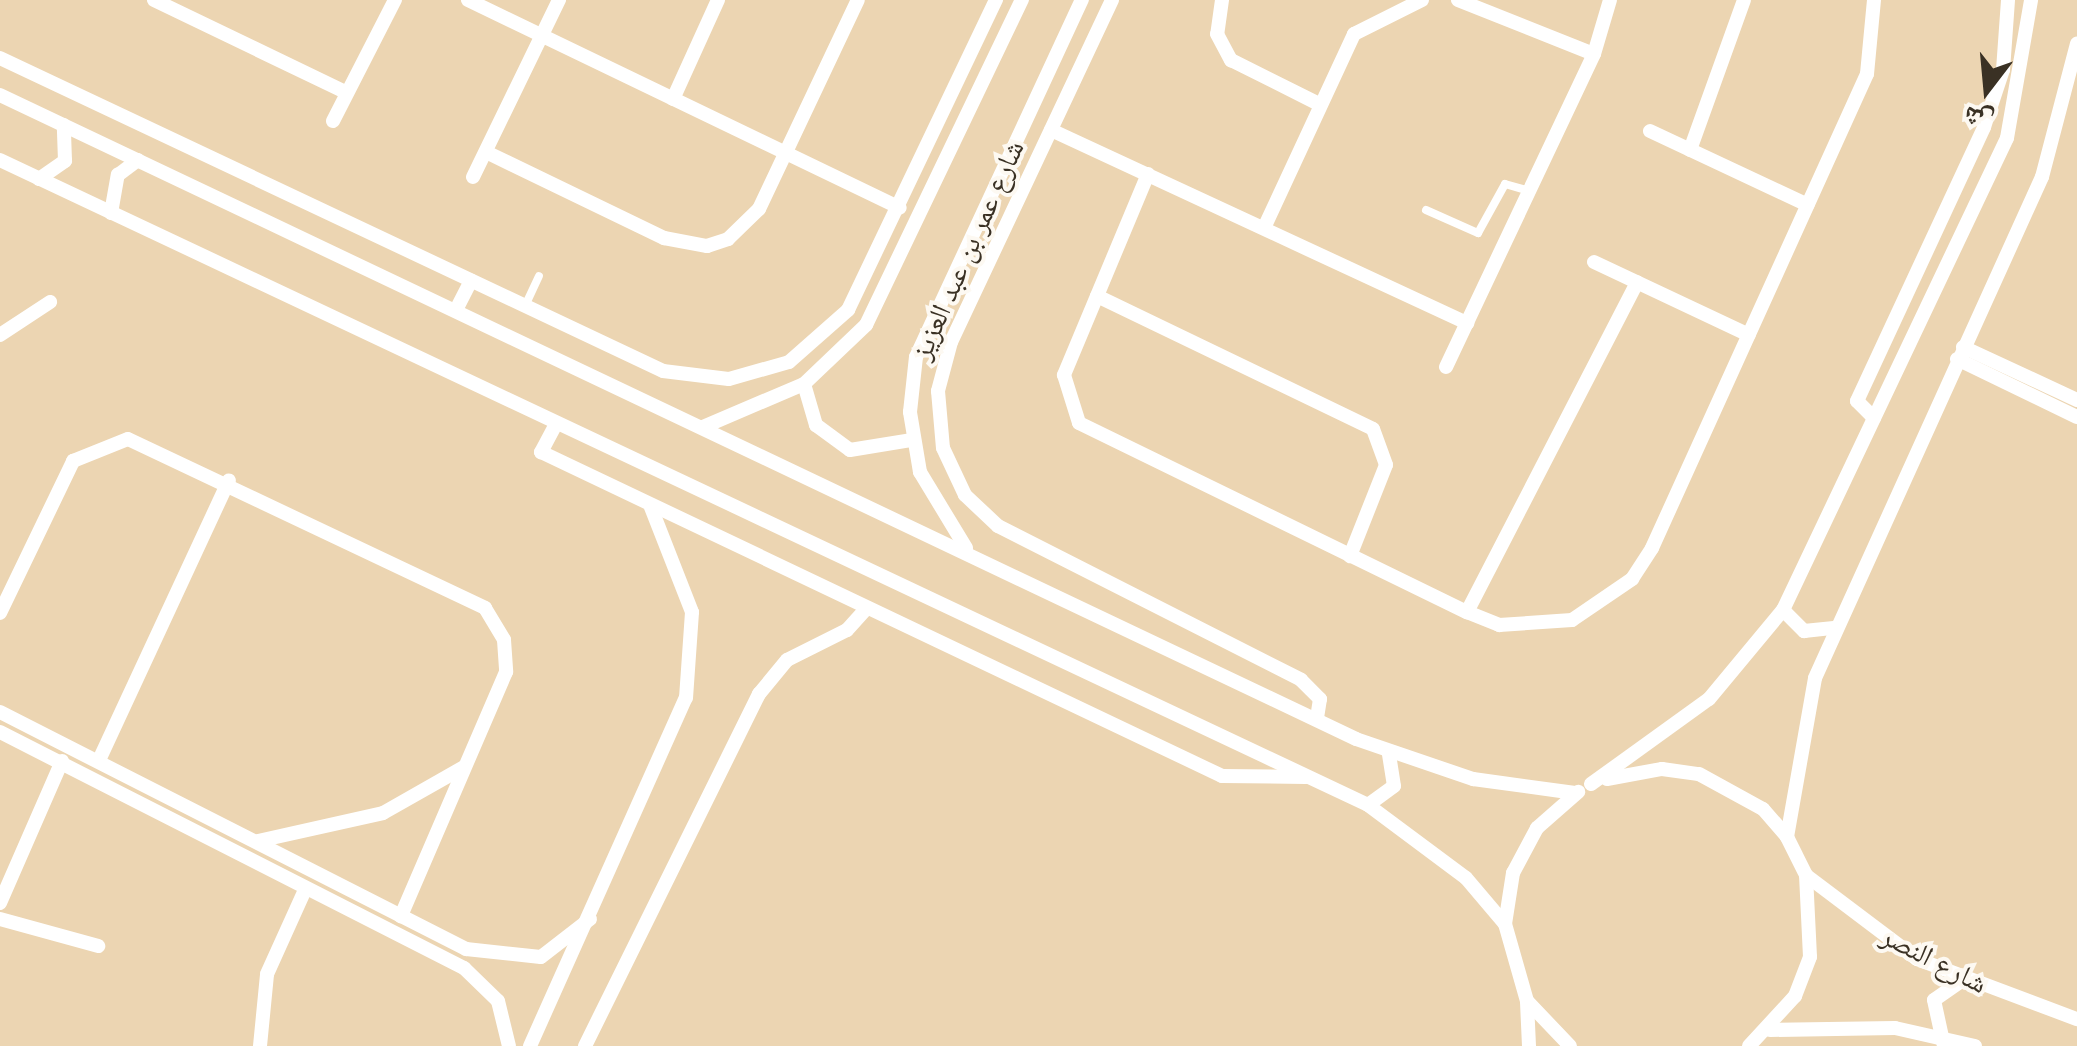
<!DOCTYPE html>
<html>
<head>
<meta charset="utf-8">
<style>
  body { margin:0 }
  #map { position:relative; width:2077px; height:1046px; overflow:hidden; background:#ecd5b2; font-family:"Fira Sans","Noto Naskh Arabic",sans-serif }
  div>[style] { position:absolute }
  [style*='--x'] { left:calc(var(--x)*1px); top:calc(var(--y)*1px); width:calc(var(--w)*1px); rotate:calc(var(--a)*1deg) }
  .service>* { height:8px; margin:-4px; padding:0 4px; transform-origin:4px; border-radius:4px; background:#fff }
  .minor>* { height:14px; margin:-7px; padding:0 7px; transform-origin:7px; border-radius:7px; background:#fff }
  span { translate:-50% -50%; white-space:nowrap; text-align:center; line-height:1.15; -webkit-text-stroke:8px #fdf9f2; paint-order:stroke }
  .street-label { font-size:28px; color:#3a3124 }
  .north { position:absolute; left:1937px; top:40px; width:100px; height:100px; -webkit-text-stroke:8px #fdf9f2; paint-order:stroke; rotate:196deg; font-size:28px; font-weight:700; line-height:40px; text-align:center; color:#3a3124 }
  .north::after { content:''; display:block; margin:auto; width:35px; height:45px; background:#3a3124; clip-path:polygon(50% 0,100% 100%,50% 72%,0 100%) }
</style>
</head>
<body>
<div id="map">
  <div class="service">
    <i style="--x:1426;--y:210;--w:57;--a:23.9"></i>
    <i style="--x:1478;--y:233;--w:56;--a:-61.1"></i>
    <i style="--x:1505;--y:184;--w:26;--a:16"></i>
    <i style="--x:525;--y:306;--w:33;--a:-65"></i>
  </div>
  <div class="minor">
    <i style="--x:154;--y:0;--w:214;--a:25.7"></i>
    <i style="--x:468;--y:0;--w:479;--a:25.7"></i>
    <i style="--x:1112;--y:0;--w:378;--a:115.2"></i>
    <i style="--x:951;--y:342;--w:51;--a:104.9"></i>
    <i style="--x:938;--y:391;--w:57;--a:85"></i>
    <i style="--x:943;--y:448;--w:52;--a:64.9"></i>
    <i style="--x:965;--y:495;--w:45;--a:43.2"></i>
    <i style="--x:998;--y:526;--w:340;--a:26.9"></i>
    <i style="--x:1301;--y:680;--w:27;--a:45"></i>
    <i style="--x:1320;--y:699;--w:19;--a:99"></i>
    <i style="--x:1222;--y:0;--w:34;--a:98"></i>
    <i style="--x:1217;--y:34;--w:30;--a:62"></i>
    <i style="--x:1231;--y:60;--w:98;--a:26.6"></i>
    <i style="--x:1458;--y:0;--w:146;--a:21.7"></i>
    <i style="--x:0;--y:58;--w:733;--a:25.27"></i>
    <i style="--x:663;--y:371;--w:66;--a:6.9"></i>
    <i style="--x:729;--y:379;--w:62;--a:-15.8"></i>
    <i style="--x:789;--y:362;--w:79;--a:-41.4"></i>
    <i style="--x:848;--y:310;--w:344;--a:-64.5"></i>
    <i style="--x:0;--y:95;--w:1501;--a:25.4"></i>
    <i style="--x:1356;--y:739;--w:124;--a:18.9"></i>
    <i style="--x:1473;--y:779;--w:103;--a:7.8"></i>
    <i style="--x:673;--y:99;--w:109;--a:-65.6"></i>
    <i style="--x:333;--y:121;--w:136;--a:-62.9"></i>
    <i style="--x:1051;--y:130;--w:459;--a:24.9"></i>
    <i style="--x:1650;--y:131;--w:174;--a:25.1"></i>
    <i style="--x:1690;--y:150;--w:159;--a:-70.2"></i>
    <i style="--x:486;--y:152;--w:198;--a:25.8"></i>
    <i style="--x:664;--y:238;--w:44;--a:10.5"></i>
    <i style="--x:707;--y:246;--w:22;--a:-18"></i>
    <i style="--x:728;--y:239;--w:43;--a:-44.1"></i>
    <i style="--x:759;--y:209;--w:231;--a:-64.7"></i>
    <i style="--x:0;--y:160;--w:1512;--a:25.24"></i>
    <i style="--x:1368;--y:805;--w:122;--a:36.7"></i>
    <i style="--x:1466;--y:878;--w:60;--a:49.7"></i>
    <i style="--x:1148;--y:174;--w:218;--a:112.7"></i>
    <i style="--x:1064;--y:375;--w:50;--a:72.6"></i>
    <i style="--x:1079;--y:423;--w:432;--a:26"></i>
    <i style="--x:1467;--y:612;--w:35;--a:22"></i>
    <i style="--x:1499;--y:625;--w:73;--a:-3.9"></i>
    <i style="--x:1572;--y:620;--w:73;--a:-34.3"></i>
    <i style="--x:1632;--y:579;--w:37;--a:-57"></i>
    <i style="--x:1652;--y:548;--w:520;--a:-65.6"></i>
    <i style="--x:1867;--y:74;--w:74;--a:-84.6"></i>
    <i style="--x:473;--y:177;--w:197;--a:-64.1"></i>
    <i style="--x:39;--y:179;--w:32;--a:-35"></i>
    <i style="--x:65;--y:161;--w:36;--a:-92"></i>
    <i style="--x:111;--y:213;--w:39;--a:-80"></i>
    <i style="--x:118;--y:175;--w:25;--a:-37"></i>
    <i style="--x:1264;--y:228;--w:214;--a:-65.1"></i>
    <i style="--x:1354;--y:34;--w:76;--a:-26.6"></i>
    <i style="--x:1594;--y:262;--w:171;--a:25.2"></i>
    <i style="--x:1097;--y:296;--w:306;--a:25.7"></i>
    <i style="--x:1373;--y:429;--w:38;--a:70"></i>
    <i style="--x:1386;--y:465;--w:98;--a:111.6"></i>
    <i style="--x:456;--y:310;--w:33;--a:-63"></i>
    <i style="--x:0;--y:335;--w:60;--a:-33.4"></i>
    <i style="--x:1963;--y:347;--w:126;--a:24.9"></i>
    <i style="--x:1957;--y:359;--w:133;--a:25.8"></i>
    <i style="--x:1446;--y:367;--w:346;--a:-64.7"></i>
    <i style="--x:1594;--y:54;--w:56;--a:-73.5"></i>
    <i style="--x:804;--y:384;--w:43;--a:73.7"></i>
    <i style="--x:816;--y:425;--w:42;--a:36.3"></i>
    <i style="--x:850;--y:450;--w:63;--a:-9.2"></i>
    <i style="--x:1874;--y:418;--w:24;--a:-135"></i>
    <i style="--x:1857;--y:401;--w:302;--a:-65.1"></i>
    <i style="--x:1984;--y:127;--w:60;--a:-71.6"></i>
    <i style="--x:2003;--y:70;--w:70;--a:-85.9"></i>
    <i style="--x:556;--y:424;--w:32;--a:118"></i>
    <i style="--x:541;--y:452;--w:754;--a:25.44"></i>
    <i style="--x:1222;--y:776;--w:84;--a:0.7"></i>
    <i style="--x:703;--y:427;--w:110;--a:-23.1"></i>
    <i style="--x:804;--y:384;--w:86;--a:-43.6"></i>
    <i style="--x:866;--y:325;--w:361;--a:-64.4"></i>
    <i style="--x:966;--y:548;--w:89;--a:-121.2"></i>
    <i style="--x:920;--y:472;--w:61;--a:-99.5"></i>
    <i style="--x:910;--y:412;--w:55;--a:-83.8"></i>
    <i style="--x:916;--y:357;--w:394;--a:-65.1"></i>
    <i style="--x:1783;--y:610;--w:30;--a:45"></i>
    <i style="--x:1804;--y:631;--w:30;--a:-6"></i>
    <i style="--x:1467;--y:612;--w:371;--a:-62.7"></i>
    <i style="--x:0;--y:613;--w:169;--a:-64.3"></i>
    <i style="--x:73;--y:461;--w:59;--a:-21.8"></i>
    <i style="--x:128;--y:439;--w:395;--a:25.3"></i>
    <i style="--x:485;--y:608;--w:37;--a:59"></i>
    <i style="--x:504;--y:640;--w:32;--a:86"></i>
    <i style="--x:506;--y:672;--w:266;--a:113.3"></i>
    <i style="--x:0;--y:712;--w:523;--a:26.96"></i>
    <i style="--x:466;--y:949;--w:75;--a:6.1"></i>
    <i style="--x:541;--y:957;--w:62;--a:-37.8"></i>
    <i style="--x:0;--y:732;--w:521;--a:26.96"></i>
    <i style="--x:464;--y:968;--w:47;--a:44.1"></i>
    <i style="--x:498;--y:1001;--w:46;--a:76.3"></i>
    <i style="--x:100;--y:758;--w:306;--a:-65.1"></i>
    <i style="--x:1607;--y:779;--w:56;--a:-10.3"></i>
    <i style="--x:1662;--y:769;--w:37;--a:8"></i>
    <i style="--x:1699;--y:774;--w:73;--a:28.7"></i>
    <i style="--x:1763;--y:809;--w:37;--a:49"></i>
    <i style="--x:1787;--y:837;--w:42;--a:63.4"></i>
    <i style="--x:1806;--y:875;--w:82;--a:87.2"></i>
    <i style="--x:1810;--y:957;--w:42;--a:111"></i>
    <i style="--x:1795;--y:996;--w:68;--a:132.6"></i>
    <i style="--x:1591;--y:784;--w:145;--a:-35.8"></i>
    <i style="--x:1709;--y:699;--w:116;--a:-50.3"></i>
    <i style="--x:1783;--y:610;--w:522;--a:-64.61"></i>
    <i style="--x:2007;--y:138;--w:140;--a:-80.1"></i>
    <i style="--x:1368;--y:805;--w:32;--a:-36"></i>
    <i style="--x:1394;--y:786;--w:33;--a:-99"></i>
    <i style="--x:1787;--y:837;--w:161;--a:-80"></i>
    <i style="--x:1815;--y:678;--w:550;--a:-65.63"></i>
    <i style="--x:2042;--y:177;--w:138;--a:-75.3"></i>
    <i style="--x:258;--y:841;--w:128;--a:-12.6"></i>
    <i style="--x:383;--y:813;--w:93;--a:-29.6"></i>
    <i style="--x:1807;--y:876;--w:138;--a:37"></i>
    <i style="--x:1917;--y:959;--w:171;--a:20.6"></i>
    <i style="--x:0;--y:903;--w:155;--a:-66.4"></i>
    <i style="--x:0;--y:919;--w:102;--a:15.4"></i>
    <i style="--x:1527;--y:1002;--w:44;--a:87.4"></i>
    <i style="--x:1770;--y:1030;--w:125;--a:-0.9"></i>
    <i style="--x:1895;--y:1028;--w:82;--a:12.7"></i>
    <i style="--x:260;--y:1046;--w:72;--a:-84.4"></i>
    <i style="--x:267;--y:974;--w:92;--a:-65.7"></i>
    <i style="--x:530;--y:1046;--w:381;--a:-65.9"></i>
    <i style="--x:686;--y:698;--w:86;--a:-86"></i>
    <i style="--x:692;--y:612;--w:115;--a:-111.4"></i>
    <i style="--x:585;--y:1046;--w:393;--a:-63.7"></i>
    <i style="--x:759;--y:694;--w:44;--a:-50.5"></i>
    <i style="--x:787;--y:660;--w:67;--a:-26.6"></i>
    <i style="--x:847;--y:630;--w:30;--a:-48"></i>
    <i style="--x:1570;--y:1046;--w:62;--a:-133.7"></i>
    <i style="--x:1527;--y:1001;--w:80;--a:-105.9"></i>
    <i style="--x:1505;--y:924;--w:52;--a:-81.1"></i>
    <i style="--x:1513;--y:873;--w:51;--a:-61.9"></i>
    <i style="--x:1537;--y:828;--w:55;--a:-41.3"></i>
    <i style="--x:1944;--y:1046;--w:47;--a:-102.3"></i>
    <i style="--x:1934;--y:1000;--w:35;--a:-35"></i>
  </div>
  <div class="street-label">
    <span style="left:968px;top:250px;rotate:-66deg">شارع عمر بن عبد العزيز</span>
    <span style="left:1934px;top:960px;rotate:27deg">شارع النصر</span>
  </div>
  <div class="north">ش</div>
</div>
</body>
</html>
